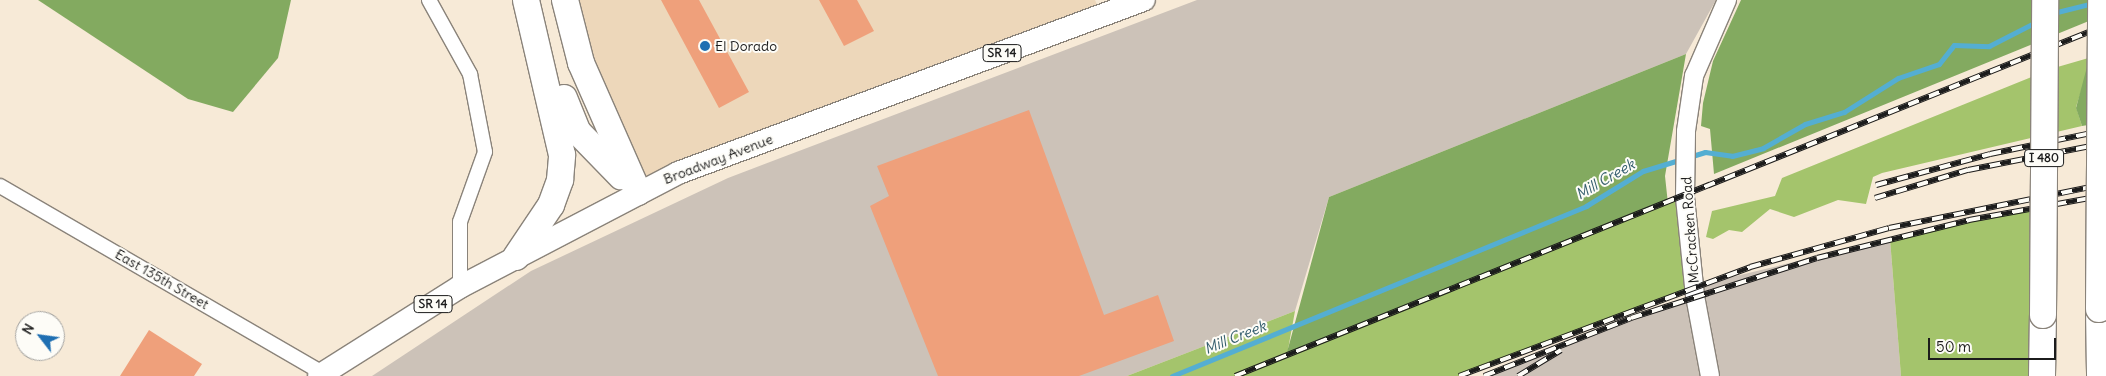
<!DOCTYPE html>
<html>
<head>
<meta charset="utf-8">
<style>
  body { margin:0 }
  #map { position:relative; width:2106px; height:376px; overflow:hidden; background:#f7ead7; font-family:Delius,sans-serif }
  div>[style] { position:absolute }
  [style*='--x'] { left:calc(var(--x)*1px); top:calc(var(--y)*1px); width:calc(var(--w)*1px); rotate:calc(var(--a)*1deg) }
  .built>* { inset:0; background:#edd7ba }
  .industrial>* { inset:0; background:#ccc2b8 }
  .green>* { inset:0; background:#a4c46c }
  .forest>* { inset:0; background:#83aa60 }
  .stream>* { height:5px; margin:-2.5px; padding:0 2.5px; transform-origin:2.5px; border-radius:2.5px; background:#54aed2 }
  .building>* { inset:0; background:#efa07b }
  .roads { filter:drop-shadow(1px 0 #8a837a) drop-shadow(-1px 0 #8a837a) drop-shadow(0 1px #8a837a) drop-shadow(0 -1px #8a837a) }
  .minor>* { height:14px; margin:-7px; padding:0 7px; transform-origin:7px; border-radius:7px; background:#fff }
  .tertiary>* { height:18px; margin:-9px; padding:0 9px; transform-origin:9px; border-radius:9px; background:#fff }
  .primary>* { height:22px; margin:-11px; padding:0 11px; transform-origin:11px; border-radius:11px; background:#fff }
  .motorway>* { height:26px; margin:-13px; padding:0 13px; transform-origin:13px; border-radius:13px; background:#fff }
  .rail>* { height:5.5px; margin-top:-2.75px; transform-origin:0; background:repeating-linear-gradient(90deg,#fdfcf7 0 11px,#1c1c1c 0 22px); box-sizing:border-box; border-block:1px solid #1c1c1c }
  .bridges { filter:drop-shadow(1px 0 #8a837a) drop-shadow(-1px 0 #8a837a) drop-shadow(0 1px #8a837a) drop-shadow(0 -1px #8a837a) }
  .motorway-bridge>* { height:26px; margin:-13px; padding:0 13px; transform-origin:13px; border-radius:13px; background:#fff }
  .dots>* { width:14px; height:14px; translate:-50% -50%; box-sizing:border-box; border:2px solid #fdfcf7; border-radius:50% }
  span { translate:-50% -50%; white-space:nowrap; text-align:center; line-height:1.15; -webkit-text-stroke:4px #fdfcf7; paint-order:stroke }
  .shield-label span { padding:1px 4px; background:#fdfcf7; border:1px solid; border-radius:4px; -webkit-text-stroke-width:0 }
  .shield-label { font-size:12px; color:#1c1c1c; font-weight:700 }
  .poi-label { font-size:14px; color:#1c1c1c }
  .left { translate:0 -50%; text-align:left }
  .street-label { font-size:14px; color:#1c1c1c }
  .water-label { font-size:15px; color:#355e6e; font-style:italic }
  .north { position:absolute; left:15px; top:311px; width:50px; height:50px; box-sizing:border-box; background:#fdfcf7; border:1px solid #a3a29f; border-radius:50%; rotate:300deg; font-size:14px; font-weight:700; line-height:20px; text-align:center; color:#1c1c1c }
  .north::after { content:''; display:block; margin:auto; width:18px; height:22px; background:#1f6fb2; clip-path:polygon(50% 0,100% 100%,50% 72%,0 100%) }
  .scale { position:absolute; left:1928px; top:338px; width:128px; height:22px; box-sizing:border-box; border:2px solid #1c1c1c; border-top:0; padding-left:6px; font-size:15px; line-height:18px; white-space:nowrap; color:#1c1c1c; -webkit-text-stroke:4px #fdfcf7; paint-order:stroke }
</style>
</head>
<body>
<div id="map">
  <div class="built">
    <i style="clip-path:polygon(565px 0,1095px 0,1102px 16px,638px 192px)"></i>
  </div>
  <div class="industrial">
    <i style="clip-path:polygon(1197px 0,1716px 0,1686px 54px,1329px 197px,1295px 311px,1127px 376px,372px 376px,531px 271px,728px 178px)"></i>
    <i style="clip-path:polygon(1890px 239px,1901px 376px,1484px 376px,1695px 296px,1694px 286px)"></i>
  </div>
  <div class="green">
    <i style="clip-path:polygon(2092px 57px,2076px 107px,2082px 126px,1882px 173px,1873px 177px,1866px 204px,1838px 200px,1794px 217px,1770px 209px,1742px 232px,1729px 230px,1713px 239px,1706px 237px,1712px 211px,1775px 196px,1782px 178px,2054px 68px)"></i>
    <i style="clip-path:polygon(1685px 197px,1694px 286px,1459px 376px,1127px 376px,1295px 311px,1287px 355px)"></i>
    <i style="clip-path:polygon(2046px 206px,2042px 376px,1901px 376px,1890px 239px)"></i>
  </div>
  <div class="forest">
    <i style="clip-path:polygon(38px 0,291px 0,278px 58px,233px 112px,188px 99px)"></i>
    <i style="clip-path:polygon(1741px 0,2106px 0,2106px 14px,1714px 174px,1710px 129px,1701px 126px,1703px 103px,1713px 61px)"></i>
    <i style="clip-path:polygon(1686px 54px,1665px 176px,1668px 204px,1286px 356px,1329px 197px)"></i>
    <i style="clip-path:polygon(2088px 63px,2088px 125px,2082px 126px,2076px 108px)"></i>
  </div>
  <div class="stream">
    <i style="--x:2053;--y:13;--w:41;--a:-14"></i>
    <i style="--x:1172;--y:376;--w:448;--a:-22.3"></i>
    <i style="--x:1586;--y:206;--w:67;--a:-31.6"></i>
    <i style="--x:1643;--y:171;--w:65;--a:-17"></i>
    <i style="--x:1705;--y:152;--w:27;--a:8"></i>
    <i style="--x:1732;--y:156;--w:32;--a:-14"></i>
    <i style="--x:1763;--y:148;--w:48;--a:-29.7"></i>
    <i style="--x:1805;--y:124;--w:41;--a:-17.1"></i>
    <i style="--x:1844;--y:112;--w:64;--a:-32.2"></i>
    <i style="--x:1898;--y:78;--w:43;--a:-18.9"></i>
    <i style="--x:1939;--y:64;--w:24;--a:-52"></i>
    <i style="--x:1954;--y:45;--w:35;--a:2"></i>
    <i style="--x:1989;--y:46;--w:53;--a:-27.1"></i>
  </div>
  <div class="building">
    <i style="clip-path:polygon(661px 0,699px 0,749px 92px,719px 108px)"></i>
    <i style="clip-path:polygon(819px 0,857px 0,874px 31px,844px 46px)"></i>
    <i style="clip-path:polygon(1029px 110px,1104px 315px,1158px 295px,1174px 341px,1079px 376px,938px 376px,870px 206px,889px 196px,877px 166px)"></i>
    <i style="clip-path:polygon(149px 330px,202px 364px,194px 376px,120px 376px)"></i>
  </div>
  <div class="roads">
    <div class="minor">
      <i style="--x:429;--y:0;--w:85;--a:61"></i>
      <i style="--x:470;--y:74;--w:79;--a:79.1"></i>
      <i style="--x:485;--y:152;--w:74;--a:109.7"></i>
      <i style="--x:460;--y:222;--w:65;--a:90"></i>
      <i style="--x:0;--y:186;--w:373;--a:30.1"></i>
    </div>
    <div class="tertiary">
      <i style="--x:1710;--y:376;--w:81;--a:-100.6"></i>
      <i style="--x:1695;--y:296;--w:100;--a:-95.8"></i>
      <i style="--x:1685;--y:197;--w:66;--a:-89.1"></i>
      <i style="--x:1686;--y:131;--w:56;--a:-81.7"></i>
      <i style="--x:1694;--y:76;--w:83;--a:-66.5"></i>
    </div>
    <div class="primary">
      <i style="--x:319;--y:376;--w:167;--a:-32.3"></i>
      <i style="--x:460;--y:287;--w:246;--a:-27.6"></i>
      <i style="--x:678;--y:173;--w:497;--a:-20.4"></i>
    </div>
    <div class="motorway">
      <i style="--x:565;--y:0;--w:65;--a:75.7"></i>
      <i style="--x:581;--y:63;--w:141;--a:66.2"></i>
      <i style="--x:564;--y:98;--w:37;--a:68"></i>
      <i style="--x:578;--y:132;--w:62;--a:45.7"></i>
      <i style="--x:516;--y:257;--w:63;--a:-56.1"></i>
      <i style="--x:551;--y:205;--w:27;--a:-70"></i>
      <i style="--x:560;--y:180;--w:25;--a:-85"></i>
      <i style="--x:562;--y:155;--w:159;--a:-103.1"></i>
      <i style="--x:2099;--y:309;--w:67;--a:89.1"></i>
      <i style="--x:2042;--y:376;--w:61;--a:-89.1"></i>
    </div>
  </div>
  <div class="rail">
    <i style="--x:1876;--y:185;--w:118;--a:-15.2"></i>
    <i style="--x:1990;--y:154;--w:118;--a:-11.7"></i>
    <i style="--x:1875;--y:198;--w:97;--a:-16.8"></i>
    <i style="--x:1968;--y:170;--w:141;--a:-11.1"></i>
    <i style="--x:1235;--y:376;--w:939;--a:-21.95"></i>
    <i style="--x:1459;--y:376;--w:311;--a:-20.5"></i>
    <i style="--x:1750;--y:267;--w:144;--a:-15.7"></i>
    <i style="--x:1889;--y:228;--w:221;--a:-11.5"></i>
    <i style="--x:1484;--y:376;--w:158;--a:-21.5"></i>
    <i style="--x:1631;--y:318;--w:195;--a:-17.9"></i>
    <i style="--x:1817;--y:258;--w:157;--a:-14"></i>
    <i style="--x:1969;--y:220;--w:139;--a:-10.3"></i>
    <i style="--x:1518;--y:376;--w:50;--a:-31.2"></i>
  </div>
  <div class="bridges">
    <div class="motorway-bridge">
      <i style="--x:2099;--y:309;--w:309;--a:-89.6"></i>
      <i style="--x:2043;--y:315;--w:315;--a:-89.6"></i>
    </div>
  </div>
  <div class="dots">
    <i style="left:705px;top:46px;background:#1f6fb2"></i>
  </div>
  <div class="shield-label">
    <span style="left:1002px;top:53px">SR 14</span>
    <span style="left:2044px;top:158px">I 480</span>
    <span style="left:433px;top:304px">SR 14</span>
  </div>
  <div class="poi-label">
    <span class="left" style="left:715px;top:46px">El Dorado</span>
  </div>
  <div class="street-label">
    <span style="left:718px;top:159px;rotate:-21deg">Broadway Avenue</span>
    <span style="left:1690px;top:230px;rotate:-94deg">McCracken Road</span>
    <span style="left:162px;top:279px;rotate:30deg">East 135th Street</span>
  </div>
  <div class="water-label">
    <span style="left:1605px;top:179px;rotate:-30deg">Mill Creek</span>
    <span style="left:1235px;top:337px;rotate:-22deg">Mill Creek</span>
  </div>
  <div class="north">N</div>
  <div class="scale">50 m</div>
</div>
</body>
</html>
